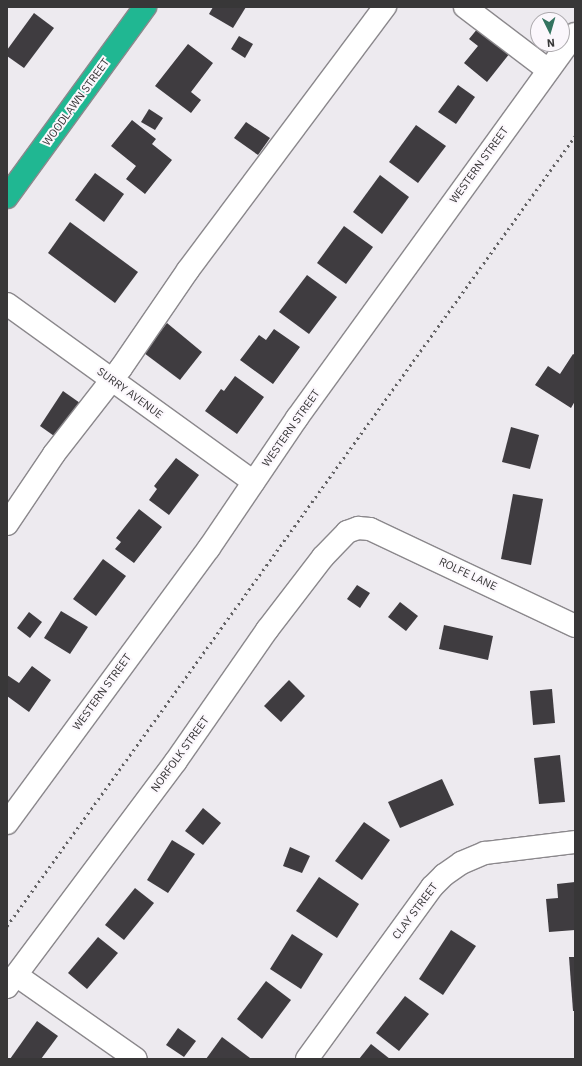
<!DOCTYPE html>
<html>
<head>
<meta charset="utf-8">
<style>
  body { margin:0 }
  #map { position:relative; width:582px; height:1066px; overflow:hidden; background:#edeaef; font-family:"IBM Plex Sans",sans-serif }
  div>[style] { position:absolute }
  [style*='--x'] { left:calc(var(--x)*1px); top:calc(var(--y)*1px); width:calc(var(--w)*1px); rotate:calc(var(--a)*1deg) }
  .building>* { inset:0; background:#3f3c40 }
  .roads { filter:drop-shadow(1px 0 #8b888c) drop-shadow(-1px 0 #8b888c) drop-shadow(0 1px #8b888c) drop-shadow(0 -1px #8b888c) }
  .minor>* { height:22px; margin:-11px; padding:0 11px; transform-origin:11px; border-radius:11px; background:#fff }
  .highway>* { height:22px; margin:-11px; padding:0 11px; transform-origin:11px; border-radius:11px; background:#20b792 }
  .rail>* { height:3px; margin-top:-1.5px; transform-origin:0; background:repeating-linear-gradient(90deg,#646365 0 2px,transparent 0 6px) }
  span { translate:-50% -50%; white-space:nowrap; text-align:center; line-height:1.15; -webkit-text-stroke:4px #fbf7fc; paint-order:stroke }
  .street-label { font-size:11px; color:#383738 }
  .frame { position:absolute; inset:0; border:8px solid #383738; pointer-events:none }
  .north { position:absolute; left:530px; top:12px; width:40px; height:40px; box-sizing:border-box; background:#fbf7fc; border:1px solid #adaaae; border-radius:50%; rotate:175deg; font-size:11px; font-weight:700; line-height:16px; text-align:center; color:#383738 }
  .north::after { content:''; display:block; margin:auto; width:14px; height:18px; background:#347360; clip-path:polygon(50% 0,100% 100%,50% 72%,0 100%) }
</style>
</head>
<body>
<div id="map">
  <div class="building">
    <i style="clip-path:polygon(213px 7px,246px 7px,233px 28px,209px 14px)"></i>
    <i style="clip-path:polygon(34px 13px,54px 28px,24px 68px,7px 56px,7px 50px)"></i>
    <i style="clip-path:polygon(483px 22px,514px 48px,487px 82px,464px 63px,478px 46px,469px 39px)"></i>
    <i style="clip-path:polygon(239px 36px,253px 44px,245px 58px,231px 49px)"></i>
    <i style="clip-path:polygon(188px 44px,213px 63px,191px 92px,201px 100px,191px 113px,155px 86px)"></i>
    <i style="clip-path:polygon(458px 85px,475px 97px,456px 124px,438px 112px)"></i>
    <i style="clip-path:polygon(149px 109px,163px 118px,155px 130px,141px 122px)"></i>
    <i style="clip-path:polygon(132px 120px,156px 139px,152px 144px,172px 160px,145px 194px,126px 179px,136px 166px,111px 146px)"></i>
    <i style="clip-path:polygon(246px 122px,270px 138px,258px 155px,234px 138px)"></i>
    <i style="clip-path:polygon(416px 125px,446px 146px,418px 183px,389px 162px)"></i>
    <i style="clip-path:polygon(95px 173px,124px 194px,104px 222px,75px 200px)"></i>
    <i style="clip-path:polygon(380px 175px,409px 197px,382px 234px,353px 212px)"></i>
    <i style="clip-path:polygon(70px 222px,138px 272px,115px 303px,48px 253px)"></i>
    <i style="clip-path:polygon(344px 226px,373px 247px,346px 284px,317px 263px)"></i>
    <i style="clip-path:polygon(307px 275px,337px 297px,309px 334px,279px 312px)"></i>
    <i style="clip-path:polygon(167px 323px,202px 352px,180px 380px,144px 353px)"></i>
    <i style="clip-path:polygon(274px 329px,300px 347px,273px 384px,240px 360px,259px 335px,266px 340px)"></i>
    <i style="clip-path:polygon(573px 354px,575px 355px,575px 401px,571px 408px,535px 385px,548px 366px,560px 374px)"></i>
    <i style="clip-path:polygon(235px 376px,264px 397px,237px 434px,205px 411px,221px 389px,224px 391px)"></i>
    <i style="clip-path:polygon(63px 391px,80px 403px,57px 438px,40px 426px)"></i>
    <i style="clip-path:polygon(511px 427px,539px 435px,530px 469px,502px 462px)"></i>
    <i style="clip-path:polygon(176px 458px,199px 475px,169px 515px,149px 500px,157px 489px,154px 486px)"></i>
    <i style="clip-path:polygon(513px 494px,543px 499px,531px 565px,501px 559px)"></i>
    <i style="clip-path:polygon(139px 509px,162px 527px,134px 563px,115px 549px,121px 542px,116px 538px)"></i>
    <i style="clip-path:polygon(103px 559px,126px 576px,96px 616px,73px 599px)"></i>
    <i style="clip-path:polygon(357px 585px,370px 593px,360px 608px,347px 599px)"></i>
    <i style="clip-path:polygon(400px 602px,418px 616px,406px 631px,388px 617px)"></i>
    <i style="clip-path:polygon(61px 611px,88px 627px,70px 654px,44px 638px)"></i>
    <i style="clip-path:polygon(29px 612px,42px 622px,30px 638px,17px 628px)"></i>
    <i style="clip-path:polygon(444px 625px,493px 636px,488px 660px,439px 649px)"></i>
    <i style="clip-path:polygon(32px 666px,51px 680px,29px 712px,7px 696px,7px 675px,19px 683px)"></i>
    <i style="clip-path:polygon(289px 680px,305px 696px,281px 722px,264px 706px)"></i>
    <i style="clip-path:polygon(552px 689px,555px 723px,533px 725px,530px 691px)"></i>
    <i style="clip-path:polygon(560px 755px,565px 802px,539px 804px,534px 758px)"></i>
    <i style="clip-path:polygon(442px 779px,454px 805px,400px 828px,388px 802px)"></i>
    <i style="clip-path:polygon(203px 808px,221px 823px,203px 845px,185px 831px)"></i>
    <i style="clip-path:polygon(364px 822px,390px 840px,362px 880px,335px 861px)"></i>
    <i style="clip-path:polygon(172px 840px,195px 854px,168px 893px,147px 880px)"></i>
    <i style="clip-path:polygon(290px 847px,310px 856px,302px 873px,283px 866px)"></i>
    <i style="clip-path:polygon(319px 877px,359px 904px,337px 938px,296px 911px)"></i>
    <i style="clip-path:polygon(575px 882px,575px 930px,549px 932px,546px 899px,558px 898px,557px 884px)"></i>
    <i style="clip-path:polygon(135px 888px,154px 903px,124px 940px,105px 925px)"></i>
    <i style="clip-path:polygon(451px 930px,476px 946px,443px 995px,419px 979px)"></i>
    <i style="clip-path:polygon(292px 934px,323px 954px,301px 989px,270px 969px)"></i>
    <i style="clip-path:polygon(98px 937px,118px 953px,87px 989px,68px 973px)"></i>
    <i style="clip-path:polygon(569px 957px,575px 957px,575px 1011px,573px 1011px)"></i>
    <i style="clip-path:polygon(266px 981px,291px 1000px,262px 1039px,237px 1019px)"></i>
    <i style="clip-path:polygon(405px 996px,429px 1014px,399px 1051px,376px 1033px)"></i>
    <i style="clip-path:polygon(37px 1021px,58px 1036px,41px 1059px,10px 1059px)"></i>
    <i style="clip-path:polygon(178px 1028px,196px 1041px,184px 1057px,166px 1045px)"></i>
    <i style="clip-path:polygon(222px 1037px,250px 1058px,249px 1059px,206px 1059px)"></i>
    <i style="clip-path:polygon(371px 1044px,390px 1059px,359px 1059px)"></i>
  </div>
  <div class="roads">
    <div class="minor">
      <i style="--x:465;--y:7;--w:104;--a:37.2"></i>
      <i style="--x:7;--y:304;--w:304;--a:35.8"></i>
      <i style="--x:7;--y:524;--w:84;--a:-56.1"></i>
      <i style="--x:54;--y:454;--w:109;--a:-52.1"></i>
      <i style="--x:121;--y:368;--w:119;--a:-55.6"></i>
      <i style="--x:188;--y:270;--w:329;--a:-53.2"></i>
      <i style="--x:7;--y:823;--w:341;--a:-53.7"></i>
      <i style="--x:209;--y:548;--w:157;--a:-55.9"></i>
      <i style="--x:297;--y:418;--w:474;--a:-54.1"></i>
      <i style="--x:16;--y:975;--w:146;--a:35"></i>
      <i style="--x:7;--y:987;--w:282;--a:-53.2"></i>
      <i style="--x:176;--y:761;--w:160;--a:-55.2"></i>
      <i style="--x:267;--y:630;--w:92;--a:-52.5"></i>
      <i style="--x:323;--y:557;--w:35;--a:-46"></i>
      <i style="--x:347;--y:532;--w:12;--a:-20"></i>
      <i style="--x:358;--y:528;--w:12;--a:5"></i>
      <i style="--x:370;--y:529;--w:227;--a:25.3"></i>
      <i style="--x:307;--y:1059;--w:213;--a:-54"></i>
      <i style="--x:432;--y:887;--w:17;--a:-45"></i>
      <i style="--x:444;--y:875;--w:21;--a:-35"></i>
      <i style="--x:461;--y:863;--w:26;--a:-23"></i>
      <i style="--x:485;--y:853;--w:91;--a:-7"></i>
    </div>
    <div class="highway">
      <i style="--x:7;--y:197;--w:235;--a:-54"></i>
    </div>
  </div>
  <div class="rail">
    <i style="--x:7;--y:926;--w:973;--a:-54.28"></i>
  </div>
  <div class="street-label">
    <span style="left:76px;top:102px;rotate:-54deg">WOODLAWN STREET</span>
    <span style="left:479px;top:165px;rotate:-54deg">WESTERN STREET</span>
    <span style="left:130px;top:393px;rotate:36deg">SURRY AVENUE</span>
    <span style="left:291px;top:428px;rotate:-55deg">WESTERN STREET</span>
    <span style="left:468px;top:574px;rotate:25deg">ROLFE LANE</span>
    <span style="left:102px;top:692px;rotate:-54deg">WESTERN STREET</span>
    <span style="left:180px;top:754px;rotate:-54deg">NORFOLK STREET</span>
    <span style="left:415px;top:911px;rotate:-53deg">CLAY STREET</span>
  </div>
  <div class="frame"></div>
  <div class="north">N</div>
</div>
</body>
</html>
